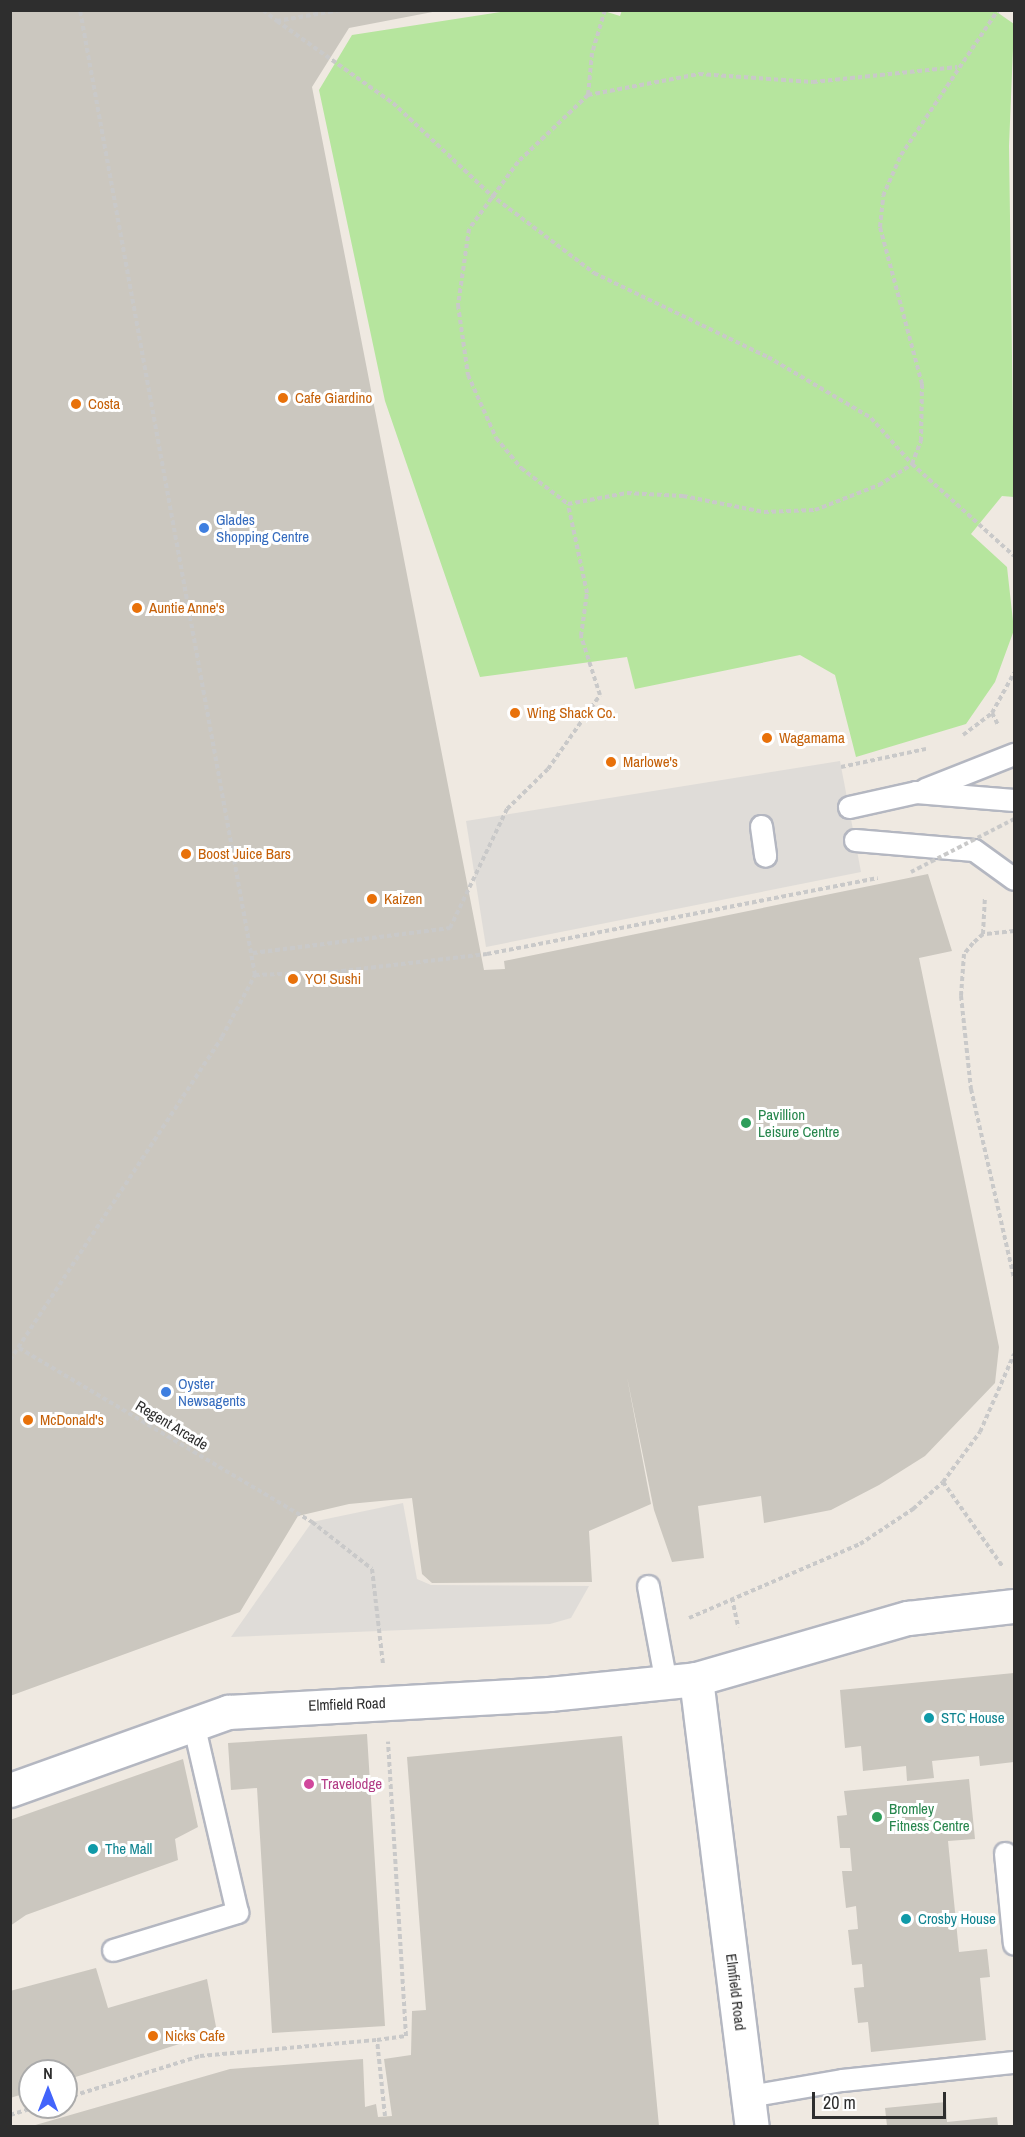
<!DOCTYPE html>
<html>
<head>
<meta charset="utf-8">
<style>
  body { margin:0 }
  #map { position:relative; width:1025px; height:2137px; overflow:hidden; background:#efe9e1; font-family:"Archivo Narrow",sans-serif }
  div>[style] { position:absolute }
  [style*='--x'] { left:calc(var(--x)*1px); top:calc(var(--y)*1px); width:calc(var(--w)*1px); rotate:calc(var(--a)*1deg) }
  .green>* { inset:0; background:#b6e59e }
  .plaza>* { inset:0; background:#dfdcd8 }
  .building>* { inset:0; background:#cbc7bf }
  .path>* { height:4px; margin-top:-2px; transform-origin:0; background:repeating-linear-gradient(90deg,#c9c9c9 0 4.5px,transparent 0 7.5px) }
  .roads { filter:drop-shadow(2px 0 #b4b7c1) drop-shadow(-2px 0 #b4b7c1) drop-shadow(0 2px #b4b7c1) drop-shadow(0 -2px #b4b7c1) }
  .lane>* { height:21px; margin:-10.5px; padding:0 10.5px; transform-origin:10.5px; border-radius:10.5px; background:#fff }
  .street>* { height:33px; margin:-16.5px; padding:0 16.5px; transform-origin:16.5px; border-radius:16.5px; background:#fff }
  .path-bridge>* { height:4px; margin-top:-2px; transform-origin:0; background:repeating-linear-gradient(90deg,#c9c9c9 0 4.5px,transparent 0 7.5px) }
  .dots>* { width:16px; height:16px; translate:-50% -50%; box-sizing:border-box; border:3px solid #fff; border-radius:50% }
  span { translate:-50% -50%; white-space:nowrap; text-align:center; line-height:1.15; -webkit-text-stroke:6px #fff; paint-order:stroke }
  .food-label { font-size:15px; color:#c56008 }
  .left { translate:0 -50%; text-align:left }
  .shop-label { font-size:15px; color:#366cbe }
  .leisure-label { font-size:15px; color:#27864d }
  .street-label { font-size:15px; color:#2e2e2e }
  .culture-label { font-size:15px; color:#0d838f }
  .hotel-label { font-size:15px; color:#b23c85 }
  .frame { position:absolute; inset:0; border:12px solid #2e2e2e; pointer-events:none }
  .north { position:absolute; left:18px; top:2059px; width:60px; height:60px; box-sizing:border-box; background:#fff; border:2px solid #ababab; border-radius:50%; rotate:0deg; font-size:16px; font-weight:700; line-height:24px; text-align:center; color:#2e2e2e }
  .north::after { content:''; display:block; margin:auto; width:21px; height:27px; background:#4264fb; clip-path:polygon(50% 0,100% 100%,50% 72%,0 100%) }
  .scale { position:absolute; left:812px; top:2092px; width:134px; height:27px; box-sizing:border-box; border:3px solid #2e2e2e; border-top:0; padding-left:8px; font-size:18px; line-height:21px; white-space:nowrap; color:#2e2e2e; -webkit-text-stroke:4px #fff; paint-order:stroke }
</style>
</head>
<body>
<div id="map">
  <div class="green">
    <i style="clip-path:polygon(604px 11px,620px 16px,622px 10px,994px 10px,1014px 24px,1009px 146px,1014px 497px,1002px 496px,971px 534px,1007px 567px,1014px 630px,995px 682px,966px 724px,856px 757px,835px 675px,800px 655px,635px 689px,627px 657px,480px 677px,385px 401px,319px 90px,352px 35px,507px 11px)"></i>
  </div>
  <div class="plaza">
    <i style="clip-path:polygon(840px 761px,861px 872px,486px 947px,466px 821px)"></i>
    <i style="clip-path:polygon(403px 1503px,417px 1579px,431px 1585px,589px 1586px,571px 1618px,550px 1624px,231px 1637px,312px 1522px)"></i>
  </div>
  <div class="building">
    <i style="clip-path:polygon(10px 10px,443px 10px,349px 28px,312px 87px,484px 970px,505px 969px,504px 961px,928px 874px,952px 951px,919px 958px,999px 1347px,995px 1383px,925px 1456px,879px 1485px,831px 1510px,764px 1523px,761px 1496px,698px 1506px,704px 1558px,672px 1562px,654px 1510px,627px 1377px,651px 1504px,589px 1531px,592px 1582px,432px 1583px,422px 1574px,412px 1498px,349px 1504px,298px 1516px,240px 1612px,10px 1696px)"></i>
    <i style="clip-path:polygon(1014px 1673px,1014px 1762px,980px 1766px,979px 1756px,932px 1761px,934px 1778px,907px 1781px,906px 1766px,863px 1771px,861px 1746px,845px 1748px,840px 1690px)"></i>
    <i style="clip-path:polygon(367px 1734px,385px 2026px,272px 2033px,257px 1788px,231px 1790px,228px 1743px)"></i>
    <i style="clip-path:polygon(622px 1736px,659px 2126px,32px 2126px,230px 2069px,363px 2059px,365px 2107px,376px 2104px,378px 2117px,392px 2116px,384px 2059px,411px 2055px,412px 2011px,426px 2010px,407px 1757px)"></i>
    <i style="clip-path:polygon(183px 1759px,198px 1827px,175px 1839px,178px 1860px,26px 1915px,10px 1926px,10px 1820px)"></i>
    <i style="clip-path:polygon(969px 1779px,975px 1839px,948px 1841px,959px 1952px,987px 1949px,990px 1977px,980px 1978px,986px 2040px,871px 2052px,868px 2022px,858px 2023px,854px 1988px,864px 1987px,862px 1964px,852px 1965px,848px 1930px,858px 1929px,856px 1906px,846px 1908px,842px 1871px,852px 1871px,850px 1848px,840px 1848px,837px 1816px,847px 1815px,844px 1791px)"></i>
    <i style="clip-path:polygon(96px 1968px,108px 2008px,207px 1979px,217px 2032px,66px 2080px,66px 2071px,30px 2071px,30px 2092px,10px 2098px,10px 1991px)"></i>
    <i style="clip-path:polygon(946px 2102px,947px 2122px,997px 2117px,998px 2126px,887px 2126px,885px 2108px)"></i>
  </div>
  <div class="path">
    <i style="--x:263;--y:10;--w:18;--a:38"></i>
    <i style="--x:340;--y:10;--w:64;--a:170.1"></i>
    <i style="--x:277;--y:21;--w:142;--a:35.3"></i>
    <i style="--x:393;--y:103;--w:134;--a:43.2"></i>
    <i style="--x:491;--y:195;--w:129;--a:37.1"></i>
    <i style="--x:594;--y:273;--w:193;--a:25.8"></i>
    <i style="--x:768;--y:357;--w:120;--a:30.6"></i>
    <i style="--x:871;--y:418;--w:62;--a:48.3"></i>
    <i style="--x:912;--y:464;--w:137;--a:42"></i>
    <i style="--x:605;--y:10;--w:45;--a:106.8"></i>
    <i style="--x:592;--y:53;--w:42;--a:95.4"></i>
    <i style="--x:588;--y:95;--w:97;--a:136.3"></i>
    <i style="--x:518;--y:162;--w:83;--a:126.2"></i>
    <i style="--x:469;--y:229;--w:77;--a:98.2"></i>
    <i style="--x:458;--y:305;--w:71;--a:81.9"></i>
    <i style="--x:468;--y:375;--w:69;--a:66"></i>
    <i style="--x:496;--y:438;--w:39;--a:50"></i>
    <i style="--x:521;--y:468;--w:59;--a:37.5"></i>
    <i style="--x:568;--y:504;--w:60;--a:-10.6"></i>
    <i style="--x:627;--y:493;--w:56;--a:3.1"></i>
    <i style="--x:683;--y:496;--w:83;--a:11.2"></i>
    <i style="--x:764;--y:512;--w:51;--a:-2.2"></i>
    <i style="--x:815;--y:510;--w:69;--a:-21.3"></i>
    <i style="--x:879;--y:485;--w:39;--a:-32"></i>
    <i style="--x:912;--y:464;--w:25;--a:-69"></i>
    <i style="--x:921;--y:441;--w:57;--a:-89"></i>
    <i style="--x:922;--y:384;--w:163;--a:-105"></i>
    <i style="--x:880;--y:227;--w:31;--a:-84"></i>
    <i style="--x:883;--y:196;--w:45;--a:-66.3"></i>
    <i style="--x:901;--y:155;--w:174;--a:-56.2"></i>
    <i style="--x:588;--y:95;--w:113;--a:-10.7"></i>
    <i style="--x:699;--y:74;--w:114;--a:4"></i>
    <i style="--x:813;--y:82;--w:145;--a:-5.9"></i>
    <i style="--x:992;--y:713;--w:13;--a:63"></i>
    <i style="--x:963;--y:735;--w:36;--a:-37"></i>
    <i style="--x:992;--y:713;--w:46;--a:-61.2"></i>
    <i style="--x:841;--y:767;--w:87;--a:-12"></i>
    <i style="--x:1014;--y:931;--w:31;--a:174"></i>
    <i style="--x:983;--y:934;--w:13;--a:138"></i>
    <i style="--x:973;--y:943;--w:14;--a:129"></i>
    <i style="--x:964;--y:954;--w:42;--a:94.1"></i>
    <i style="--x:961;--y:996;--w:94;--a:83.9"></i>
    <i style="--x:971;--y:1089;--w:194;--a:77.2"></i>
    <i style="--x:983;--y:934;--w:35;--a:-87"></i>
    <i style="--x:253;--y:953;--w:199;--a:-7.2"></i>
    <i style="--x:450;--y:928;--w:132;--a:-64.4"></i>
    <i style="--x:507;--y:809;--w:57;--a:-44.3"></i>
    <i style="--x:548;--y:769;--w:90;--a:-54.9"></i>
    <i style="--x:600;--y:695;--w:62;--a:-107.9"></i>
    <i style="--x:581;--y:636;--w:43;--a:-82.1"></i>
    <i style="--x:587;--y:593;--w:91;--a:-102.1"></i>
    <i style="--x:255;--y:975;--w:79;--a:-2.2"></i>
    <i style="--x:334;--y:972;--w:154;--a:-6.7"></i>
    <i style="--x:487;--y:954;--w:398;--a:-11"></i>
    <i style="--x:19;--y:1348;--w:341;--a:30.7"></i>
    <i style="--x:312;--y:1522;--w:76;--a:38.1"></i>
    <i style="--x:372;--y:1569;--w:96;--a:83.4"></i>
    <i style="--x:10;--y:1360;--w:386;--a:-56.7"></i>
    <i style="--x:222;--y:1037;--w:70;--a:-62"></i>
    <i style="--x:255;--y:975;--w:981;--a:-100.28"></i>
    <i style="--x:943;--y:1482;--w:104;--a:54.8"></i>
    <i style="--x:732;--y:1598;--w:30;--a:78"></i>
    <i style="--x:689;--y:1618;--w:186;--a:-23.4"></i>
    <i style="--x:860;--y:1544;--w:64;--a:-33.4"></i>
    <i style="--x:913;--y:1509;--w:40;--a:-42"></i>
    <i style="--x:943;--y:1482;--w:62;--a:-53.5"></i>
    <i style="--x:980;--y:1432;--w:85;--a:-66.4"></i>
    <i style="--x:66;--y:2098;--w:140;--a:-17.4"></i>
    <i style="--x:200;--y:2056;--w:178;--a:-5.2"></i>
    <i style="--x:10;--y:2115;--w:27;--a:-17"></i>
    <i style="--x:385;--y:2116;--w:76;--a:-96"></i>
    <i style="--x:377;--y:2040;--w:29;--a:-8"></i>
    <i style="--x:406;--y:2036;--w:295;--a:-93.5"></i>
  </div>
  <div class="roads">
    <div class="lane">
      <i style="--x:925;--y:789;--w:96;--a:-21.5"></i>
      <i style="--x:849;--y:807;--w:69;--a:-12.6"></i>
      <i style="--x:916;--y:792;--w:98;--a:4.7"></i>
      <i style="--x:761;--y:826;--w:30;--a:82"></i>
      <i style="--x:855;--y:840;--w:119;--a:4.8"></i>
      <i style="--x:974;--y:850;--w:49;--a:35.9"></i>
      <i style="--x:648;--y:1586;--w:99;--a:79.5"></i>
      <i style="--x:1005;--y:1853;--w:91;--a:84.4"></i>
      <i style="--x:113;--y:1950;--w:130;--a:-17"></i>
      <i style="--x:237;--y:1912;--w:194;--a:-103.1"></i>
      <i style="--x:749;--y:2096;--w:94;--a:-9.8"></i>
      <i style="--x:842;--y:2080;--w:173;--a:-6"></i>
    </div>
    <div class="street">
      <i style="--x:696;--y:1679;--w:450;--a:82.9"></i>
      <i style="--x:10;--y:1790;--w:232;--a:-19.7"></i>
      <i style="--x:228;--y:1712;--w:322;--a:-3.2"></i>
      <i style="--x:549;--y:1694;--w:148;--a:-5.8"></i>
      <i style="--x:696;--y:1679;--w:221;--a:-16.1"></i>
      <i style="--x:908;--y:1618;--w:107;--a:-6.5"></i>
    </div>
  </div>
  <div class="path-bridge">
    <i style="--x:911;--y:872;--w:116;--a:-27.2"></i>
  </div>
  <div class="dots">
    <i style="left:283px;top:398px;background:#e8710a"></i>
    <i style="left:76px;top:404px;background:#e8710a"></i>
    <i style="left:204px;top:528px;background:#3f7fe0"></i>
    <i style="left:137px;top:608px;background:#e8710a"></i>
    <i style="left:515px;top:713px;background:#e8710a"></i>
    <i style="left:767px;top:738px;background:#e8710a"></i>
    <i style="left:611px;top:762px;background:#e8710a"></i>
    <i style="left:186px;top:854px;background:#e8710a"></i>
    <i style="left:372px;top:899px;background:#e8710a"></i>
    <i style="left:293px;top:979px;background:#e8710a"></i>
    <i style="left:746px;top:1123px;background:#2e9e5b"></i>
    <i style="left:166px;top:1392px;background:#3f7fe0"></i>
    <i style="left:28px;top:1420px;background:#e8710a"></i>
    <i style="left:929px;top:1718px;background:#0f9aa8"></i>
    <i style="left:309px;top:1784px;background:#d1479c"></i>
    <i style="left:877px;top:1817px;background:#2e9e5b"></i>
    <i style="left:93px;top:1849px;background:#0f9aa8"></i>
    <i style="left:906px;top:1919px;background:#0f9aa8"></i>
    <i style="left:153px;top:2036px;background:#e8710a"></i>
  </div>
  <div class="food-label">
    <span class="left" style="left:295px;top:398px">Cafe Giardino</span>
    <span class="left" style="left:88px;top:404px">Costa</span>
    <span class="left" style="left:149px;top:608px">Auntie Anne's</span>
    <span class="left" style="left:527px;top:713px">Wing Shack Co.</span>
    <span class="left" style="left:779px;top:738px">Wagamama</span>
    <span class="left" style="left:623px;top:762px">Marlowe's</span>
    <span class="left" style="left:198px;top:854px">Boost Juice Bars</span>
    <span class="left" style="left:384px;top:899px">Kaizen</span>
    <span class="left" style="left:305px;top:979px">YO! Sushi</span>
    <span class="left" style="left:40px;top:1420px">McDonald's</span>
    <span class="left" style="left:165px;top:2036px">Nicks Cafe</span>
  </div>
  <div class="shop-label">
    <span class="left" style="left:216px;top:528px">Glades<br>Shopping Centre</span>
    <span class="left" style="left:178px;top:1392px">Oyster<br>Newsagents</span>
  </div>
  <div class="leisure-label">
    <span class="left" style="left:758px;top:1123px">Pavillion<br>Leisure Centre</span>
    <span class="left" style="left:889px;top:1817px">Bromley<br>Fitness Centre</span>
  </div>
  <div class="street-label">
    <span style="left:172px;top:1425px;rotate:31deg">Regent Arcade</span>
    <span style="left:347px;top:1704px;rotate:-2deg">Elmfield Road</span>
    <span style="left:736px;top:1992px;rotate:83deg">Elmfield Road</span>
  </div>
  <div class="culture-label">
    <span class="left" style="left:941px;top:1718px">STC House</span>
    <span class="left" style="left:105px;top:1849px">The Mall</span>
    <span class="left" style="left:918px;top:1919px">Crosby House</span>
  </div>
  <div class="hotel-label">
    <span class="left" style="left:321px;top:1784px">Travelodge</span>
  </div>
  <div class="frame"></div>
  <div class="north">N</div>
  <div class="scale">20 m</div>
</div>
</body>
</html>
